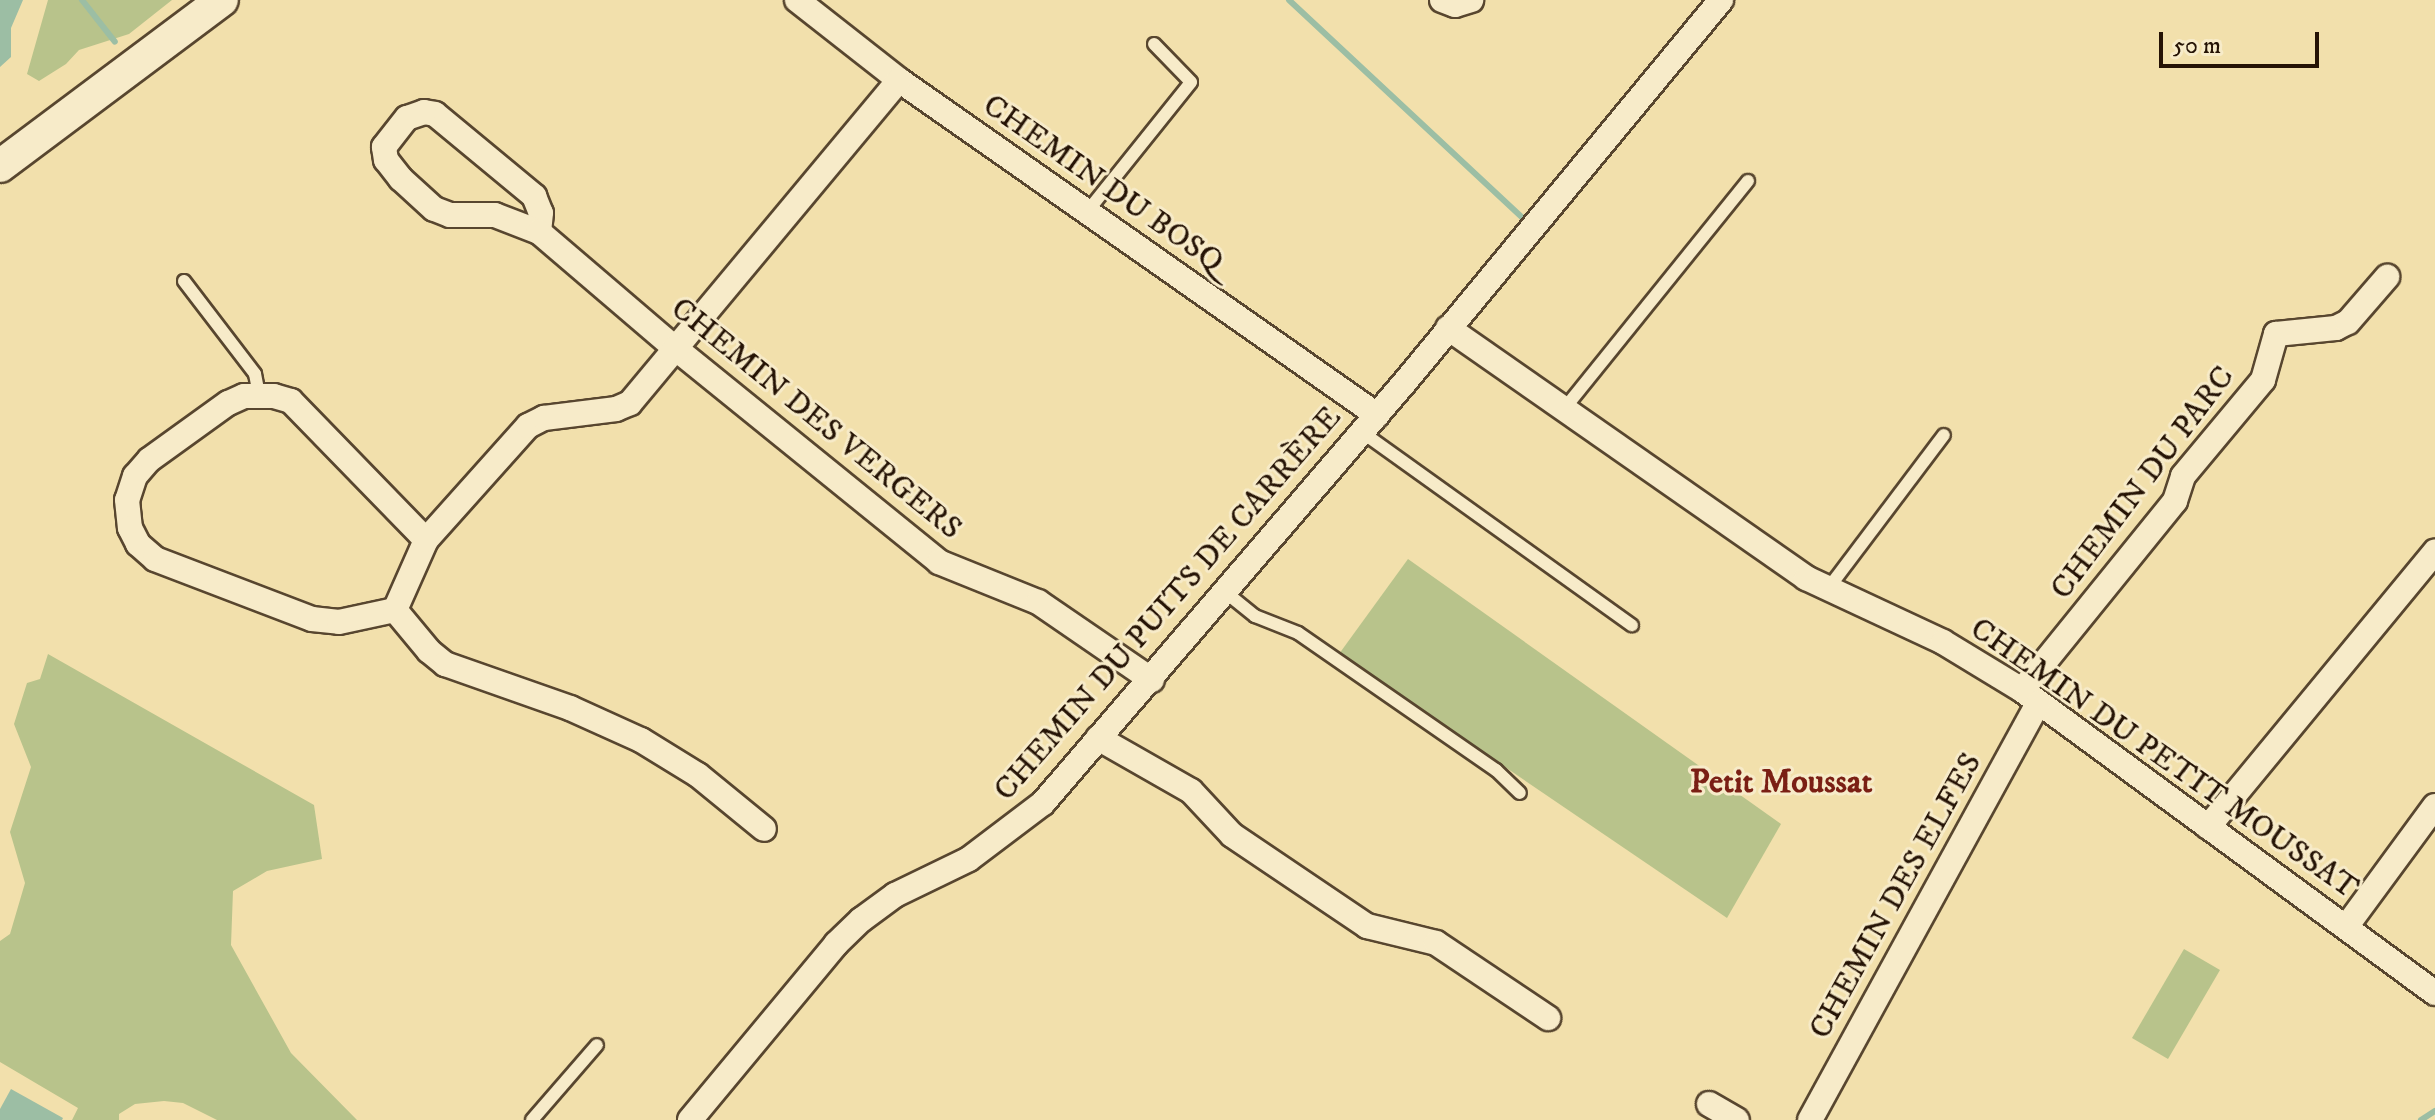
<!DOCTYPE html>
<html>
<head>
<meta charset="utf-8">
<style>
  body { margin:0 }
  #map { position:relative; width:2435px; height:1120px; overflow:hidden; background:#f2e0ac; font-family:"IM FELL DW Pica",serif }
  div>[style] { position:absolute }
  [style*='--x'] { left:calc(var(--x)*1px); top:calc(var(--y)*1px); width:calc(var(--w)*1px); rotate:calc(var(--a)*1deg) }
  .green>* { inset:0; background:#b8c38b }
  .water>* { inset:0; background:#9cbea4 }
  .stream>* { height:6px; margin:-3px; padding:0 3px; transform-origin:3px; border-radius:3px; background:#9cbea4 }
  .roads { filter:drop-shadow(2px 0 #58462f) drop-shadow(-2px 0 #58462f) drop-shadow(0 2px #58462f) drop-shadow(0 -2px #58462f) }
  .service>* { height:12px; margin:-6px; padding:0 6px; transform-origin:6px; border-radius:6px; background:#f7ebc9 }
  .minor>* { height:24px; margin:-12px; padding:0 12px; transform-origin:12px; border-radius:12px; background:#f7ebc9 }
  .secondary>* { height:32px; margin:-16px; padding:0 16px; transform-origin:16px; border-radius:16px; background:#f7ebc9 }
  span { translate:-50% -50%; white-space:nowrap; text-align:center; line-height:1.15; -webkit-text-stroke:6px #f7ebc9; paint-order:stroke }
  .street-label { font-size:32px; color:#251305 }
  .neighbourhood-label { font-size:34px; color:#7a1f14; font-weight:700 }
  .scale { position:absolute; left:2159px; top:32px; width:160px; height:36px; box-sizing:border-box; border:4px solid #251305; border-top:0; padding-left:10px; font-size:24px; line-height:28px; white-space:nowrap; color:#251305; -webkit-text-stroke:6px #f7ebc9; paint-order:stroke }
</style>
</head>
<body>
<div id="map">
  <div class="green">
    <i style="clip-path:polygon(48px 0,172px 0,129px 34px,79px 50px,66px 64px,39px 81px,27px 74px)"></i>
    <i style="clip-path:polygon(1408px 559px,1781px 824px,1727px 918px,1339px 654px)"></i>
    <i style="clip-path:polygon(48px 654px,314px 805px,322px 859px,267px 871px,233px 891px,231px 945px,291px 1053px,357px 1120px,217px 1120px,183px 1103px,164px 1101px,135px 1104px,119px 1114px,119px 1120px,72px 1120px,78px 1108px,0 1062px,0 941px,10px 934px,25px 883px,10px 832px,31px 767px,14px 724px,27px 683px,40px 679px)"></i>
    <i style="clip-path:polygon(2184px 949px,2220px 970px,2168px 1059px,2132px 1038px)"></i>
  </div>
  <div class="water">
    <i style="clip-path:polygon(0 0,23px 0,11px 28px,11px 57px,0 67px)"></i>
    <i style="clip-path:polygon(11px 1089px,63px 1118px,62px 1120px,0 1120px,0 1109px)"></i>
  </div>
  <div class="stream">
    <i style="--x:82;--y:0;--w:53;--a:51.8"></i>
    <i style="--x:1289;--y:0;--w:323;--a:43"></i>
    <i style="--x:2421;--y:1120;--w:17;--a:-33"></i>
  </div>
  <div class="roads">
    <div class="service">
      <i style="--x:1087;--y:212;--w:166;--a:-51.3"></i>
      <i style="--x:1191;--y:82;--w:53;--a:-134.2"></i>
      <i style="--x:184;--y:281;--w:117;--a:52.6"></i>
      <i style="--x:255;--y:374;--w:20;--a:79"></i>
      <i style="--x:1564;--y:409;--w:293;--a:-51.1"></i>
      <i style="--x:1362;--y:432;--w:332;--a:35.6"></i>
      <i style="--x:1827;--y:590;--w:194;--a:-53"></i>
      <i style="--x:1224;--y:591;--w:40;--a:39"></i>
      <i style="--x:1255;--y:616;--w:46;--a:21.6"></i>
      <i style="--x:1298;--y:633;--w:241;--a:34.7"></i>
      <i style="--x:1496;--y:770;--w:33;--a:44"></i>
      <i style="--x:532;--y:1120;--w:99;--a:-49.1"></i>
    </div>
    <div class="minor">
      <i style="--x:797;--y:0;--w:130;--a:38.1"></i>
      <i style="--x:899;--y:80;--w:584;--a:35.02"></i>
      <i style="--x:1442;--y:0;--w:14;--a:21"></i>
      <i style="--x:1455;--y:5;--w:17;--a:-17"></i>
      <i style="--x:424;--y:112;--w:11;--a:10"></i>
      <i style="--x:435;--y:114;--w:129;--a:39.6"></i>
      <i style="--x:534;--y:196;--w:18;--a:68"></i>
      <i style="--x:541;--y:213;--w:19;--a:96"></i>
      <i style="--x:539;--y:232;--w:47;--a:-158.9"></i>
      <i style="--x:495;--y:215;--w:45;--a:180"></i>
      <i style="--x:450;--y:215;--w:17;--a:-159"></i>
      <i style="--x:434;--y:209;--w:45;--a:-137.7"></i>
      <i style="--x:401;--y:179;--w:24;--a:-128"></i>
      <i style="--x:386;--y:160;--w:13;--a:-99"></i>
      <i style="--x:384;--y:147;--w:37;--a:-52"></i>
      <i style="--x:407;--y:118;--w:18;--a:-19"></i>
      <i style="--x:539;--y:232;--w:179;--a:40.5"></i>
      <i style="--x:675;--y:348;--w:340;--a:39"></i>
      <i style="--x:939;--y:562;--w:107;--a:22"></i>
      <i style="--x:1038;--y:602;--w:138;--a:34.4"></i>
      <i style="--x:1448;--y:328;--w:437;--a:34.9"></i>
      <i style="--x:1806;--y:578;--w:151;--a:25"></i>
      <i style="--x:1943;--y:642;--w:92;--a:31.3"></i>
      <i style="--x:2022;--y:690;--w:512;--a:36.27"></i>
      <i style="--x:426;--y:540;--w:194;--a:-134.2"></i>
      <i style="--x:291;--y:401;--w:18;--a:-164"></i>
      <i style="--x:274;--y:396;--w:30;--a:180"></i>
      <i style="--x:244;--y:396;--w:17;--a:156"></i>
      <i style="--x:228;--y:403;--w:97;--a:144.2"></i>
      <i style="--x:149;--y:460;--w:21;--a:131"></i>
      <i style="--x:135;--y:476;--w:25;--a:108"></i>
      <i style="--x:127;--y:500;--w:28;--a:84"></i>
      <i style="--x:130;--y:528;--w:18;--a:63"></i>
      <i style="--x:138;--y:544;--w:23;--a:41"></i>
      <i style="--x:155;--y:559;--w:168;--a:20.9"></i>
      <i style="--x:312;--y:619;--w:27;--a:6"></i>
      <i style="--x:339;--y:622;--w:57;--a:-12.1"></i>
      <i style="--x:395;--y:610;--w:77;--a:-66.1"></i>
      <i style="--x:426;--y:540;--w:153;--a:-48.2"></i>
      <i style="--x:528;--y:426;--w:18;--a:-27"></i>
      <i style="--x:544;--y:418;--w:73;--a:-7.1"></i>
      <i style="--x:616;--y:409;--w:15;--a:-23"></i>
      <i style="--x:630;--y:403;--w:420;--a:-50.2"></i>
      <i style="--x:395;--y:610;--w:53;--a:50.3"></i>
      <i style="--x:429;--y:651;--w:21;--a:39"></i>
      <i style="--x:445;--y:664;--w:133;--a:19.4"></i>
      <i style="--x:570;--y:708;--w:78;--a:24.3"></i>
      <i style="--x:641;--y:740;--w:67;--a:31.6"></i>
      <i style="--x:698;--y:775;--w:85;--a:39.3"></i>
      <i style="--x:2022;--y:690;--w:243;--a:-51"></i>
      <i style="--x:2175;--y:501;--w:26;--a:-72"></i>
      <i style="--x:2183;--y:476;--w:125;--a:-50.2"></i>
      <i style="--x:2263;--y:380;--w:48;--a:-74.2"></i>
      <i style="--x:2276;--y:334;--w:60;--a:-5.7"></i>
      <i style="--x:2336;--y:328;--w:13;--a:-27"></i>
      <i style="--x:2348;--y:322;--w:60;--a:-49.1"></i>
      <i style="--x:1098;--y:738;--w:107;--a:29.7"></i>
      <i style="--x:1191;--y:791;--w:60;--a:47"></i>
      <i style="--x:1232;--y:835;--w:163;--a:34"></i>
      <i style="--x:1367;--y:926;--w:71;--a:13.8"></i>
      <i style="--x:1436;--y:943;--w:135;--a:33.8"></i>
      <i style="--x:2208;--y:827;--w:357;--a:-50.5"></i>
      <i style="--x:2346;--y:927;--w:150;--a:-53.7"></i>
      <i style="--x:1709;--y:1104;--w:32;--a:30"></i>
      <i style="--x:690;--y:1120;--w:229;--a:-50.3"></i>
      <i style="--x:836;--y:944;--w:35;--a:-44"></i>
      <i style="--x:861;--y:920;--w:42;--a:-36.3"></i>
      <i style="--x:895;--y:895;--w:82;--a:-25.9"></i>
      <i style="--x:969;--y:859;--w:93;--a:-37.1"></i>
      <i style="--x:1043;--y:803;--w:555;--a:-49.31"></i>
      <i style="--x:1405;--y:382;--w:496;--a:-50.4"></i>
      <i style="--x:1810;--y:1120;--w:475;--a:-61.3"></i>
    </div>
    <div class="secondary">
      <i style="--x:0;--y:166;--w:277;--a:-36.8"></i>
    </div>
  </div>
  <div class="street-label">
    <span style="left:1103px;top:184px;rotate:35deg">CHEMIN DU BOSQ</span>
    <span style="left:816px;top:419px;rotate:39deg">CHEMIN DES VERGERS</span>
    <span style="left:2143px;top:483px;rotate:-53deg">CHEMIN DU PARC</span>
    <span style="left:1168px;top:604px;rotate:-49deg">CHEMIN DU PUITS DE CARRÈRE</span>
    <span style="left:2164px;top:759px;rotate:35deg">CHEMIN DU PETIT MOUSSAT</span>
    <span style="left:1896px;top:896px;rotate:-61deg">CHEMIN DES ELFES</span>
  </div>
  <div class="neighbourhood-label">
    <span style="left:1781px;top:783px">Petit Moussat</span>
  </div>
  <div class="scale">50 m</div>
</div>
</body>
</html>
